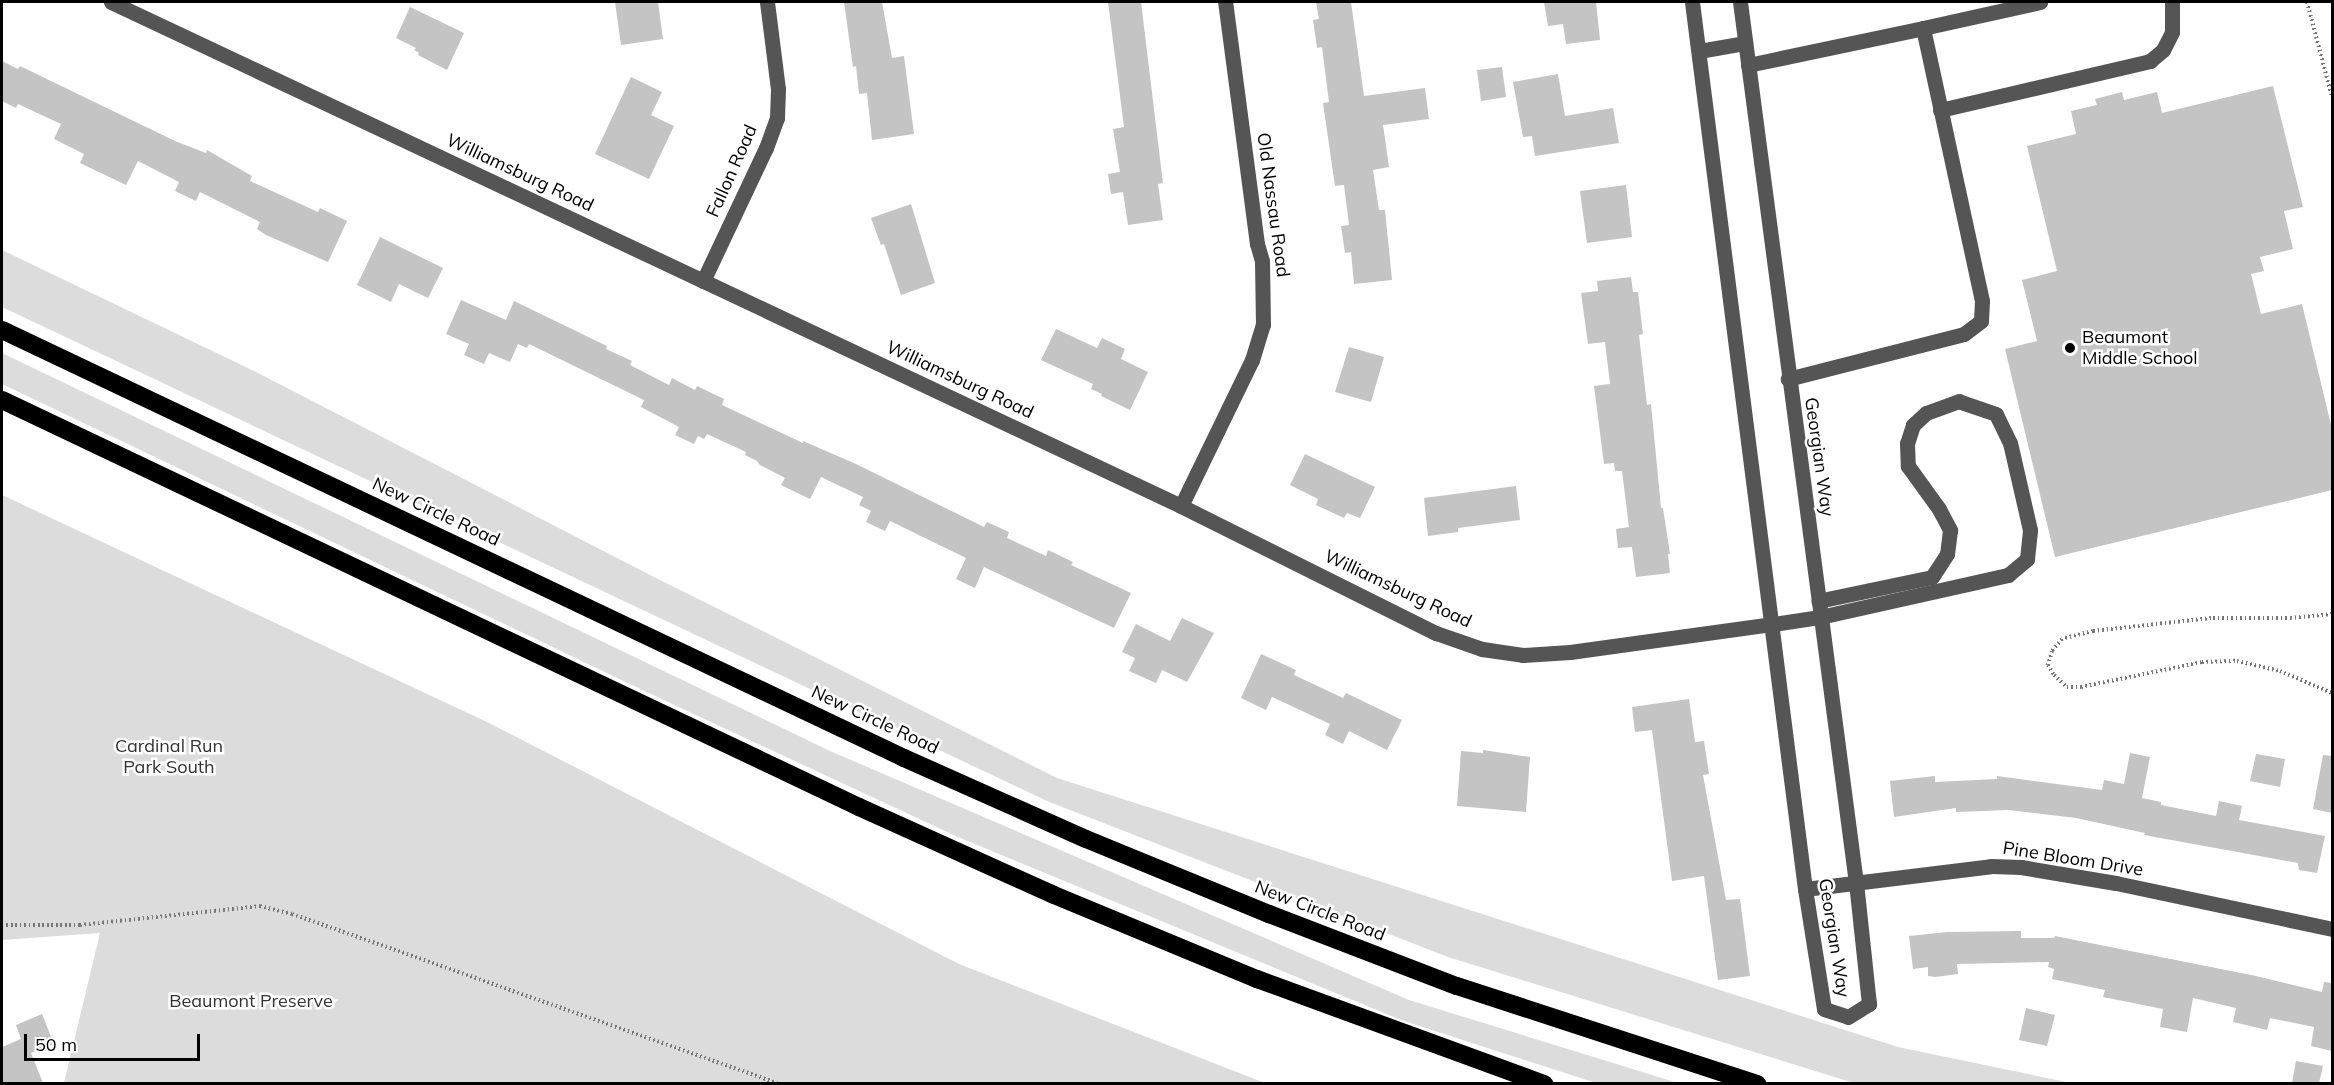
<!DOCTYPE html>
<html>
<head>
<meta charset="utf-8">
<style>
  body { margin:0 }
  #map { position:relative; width:2334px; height:1085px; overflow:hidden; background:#fff; font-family:Mulish,sans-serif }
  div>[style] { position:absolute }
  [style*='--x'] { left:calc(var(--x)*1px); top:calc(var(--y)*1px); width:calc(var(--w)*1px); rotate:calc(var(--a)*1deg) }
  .green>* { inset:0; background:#dcdcdc }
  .building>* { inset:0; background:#c4c4c4 }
  .path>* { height:4px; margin-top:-2px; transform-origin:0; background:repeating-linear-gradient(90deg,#777 0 1.5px,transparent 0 4.5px) }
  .minor>* { height:15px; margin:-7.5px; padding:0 7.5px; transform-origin:7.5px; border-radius:7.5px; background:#555 }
  .highway>* { height:18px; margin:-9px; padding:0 9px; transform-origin:9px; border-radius:9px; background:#000 }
  .dots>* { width:16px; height:16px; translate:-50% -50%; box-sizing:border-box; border:3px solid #fff; border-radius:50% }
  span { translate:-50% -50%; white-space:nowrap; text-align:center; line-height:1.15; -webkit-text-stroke:5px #fff; paint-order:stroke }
  .street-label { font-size:18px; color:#000 }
  .poi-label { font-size:18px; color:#000 }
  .left { translate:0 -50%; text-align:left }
  .park-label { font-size:18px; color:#333 }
  .frame { position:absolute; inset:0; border:3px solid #000; pointer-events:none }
  .scale { position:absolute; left:24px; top:1034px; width:176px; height:27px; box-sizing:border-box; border:3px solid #000; border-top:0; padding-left:8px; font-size:18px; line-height:21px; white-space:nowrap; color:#000; -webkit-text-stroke:4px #fff; paint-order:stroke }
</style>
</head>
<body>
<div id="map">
  <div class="green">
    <i style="clip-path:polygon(2px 250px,252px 370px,652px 576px,1057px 778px,1898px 1047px,2071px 1083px,1854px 1083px,1448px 957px,1047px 801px,2px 307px)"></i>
    <i style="clip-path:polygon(2px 353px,830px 751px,1409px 1000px,1678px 1083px,1596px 1083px,1401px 1020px,958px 837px,653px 695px,2px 384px)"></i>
    <i style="clip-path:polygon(2px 495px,487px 722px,959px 964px,1265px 1083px,64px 1083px,100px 933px,2px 940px)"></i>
  </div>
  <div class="building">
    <i style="clip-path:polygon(615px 2px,658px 2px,663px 39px,621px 45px)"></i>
    <i style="clip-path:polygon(844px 2px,882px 2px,892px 58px,904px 56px,914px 134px,872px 140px,867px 93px,859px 94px,856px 66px,853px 67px)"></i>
    <i style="clip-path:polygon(1108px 2px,1141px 2px,1163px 183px,1158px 184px,1163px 220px,1128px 225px,1123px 192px,1111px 194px,1108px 174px,1120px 172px,1113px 129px,1124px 127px)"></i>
    <i style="clip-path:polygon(1316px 2px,1351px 2px,1364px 96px,1425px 88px,1429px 119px,1383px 125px,1389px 167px,1373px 170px,1379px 210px,1385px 210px,1392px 280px,1354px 284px,1351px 252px,1345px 253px,1341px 226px,1349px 225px,1344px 185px,1335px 186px,1323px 103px,1329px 102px,1322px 47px,1317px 48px,1313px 20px,1319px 19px)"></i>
    <i style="clip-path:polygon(1544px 2px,1596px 2px,1600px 40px,1566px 44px,1563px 24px,1548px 26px)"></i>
    <i style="clip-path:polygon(410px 7px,464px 33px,447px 70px,418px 55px,419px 53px,414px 50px,416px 48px,396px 38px)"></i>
    <i style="clip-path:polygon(2px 61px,18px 69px,20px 66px,175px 141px,206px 153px,207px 150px,252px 176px,250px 181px,318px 212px,320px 208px,347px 221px,328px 262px,266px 235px,257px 229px,260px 222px,200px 192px,196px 201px,175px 191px,179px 182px,138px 161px,126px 185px,80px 163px,84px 154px,54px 139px,61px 124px,18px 104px,16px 108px,2px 101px)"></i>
    <i style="clip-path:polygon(1502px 67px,1506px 97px,1481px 101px,1477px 70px)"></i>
    <i style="clip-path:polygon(1558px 74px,1565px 116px,1613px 108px,1619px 143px,1535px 156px,1532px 136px,1523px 137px,1513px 82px)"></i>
    <i style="clip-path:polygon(631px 77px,662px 92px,651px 115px,674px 126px,649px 179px,595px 154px)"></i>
    <i style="clip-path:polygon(2273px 86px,2303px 207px,2284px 211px,2293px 249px,2260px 257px,2264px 271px,2251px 274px,2261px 314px,2302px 304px,2332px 429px,2332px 490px,2055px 557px,2005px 349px,2037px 341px,2022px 280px,2057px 271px,2027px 146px,2076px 134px,2071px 111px,2097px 105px,2095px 99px,2122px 92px,2124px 100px,2157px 92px,2162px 113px)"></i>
    <i style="clip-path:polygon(1626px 185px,1632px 237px,1587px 243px,1580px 191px)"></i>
    <i style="clip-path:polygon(911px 204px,935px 283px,901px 295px,884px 244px,881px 245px,871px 218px)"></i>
    <i style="clip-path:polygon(380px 237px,443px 268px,428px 298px,399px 284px,391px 302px,357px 285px)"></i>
    <i style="clip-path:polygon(1631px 277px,1633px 292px,1638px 292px,1643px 334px,1639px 335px,1647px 405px,1651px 404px,1661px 508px,1663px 508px,1670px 554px,1668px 554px,1670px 573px,1636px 577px,1632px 547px,1618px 548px,1616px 529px,1629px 527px,1622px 471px,1615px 471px,1614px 463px,1604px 464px,1594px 386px,1610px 384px,1605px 342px,1588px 344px,1581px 293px,1598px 291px,1597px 281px)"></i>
    <i style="clip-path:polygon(461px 300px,506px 320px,514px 301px,607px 346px,606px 349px,632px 361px,630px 365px,669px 385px,672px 378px,695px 390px,697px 386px,724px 399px,722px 405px,803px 443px,803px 441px,856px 464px,984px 527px,987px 522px,1009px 532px,1007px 538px,1046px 556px,1048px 550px,1073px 562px,1071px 565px,1131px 593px,1114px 628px,984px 567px,975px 588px,956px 579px,966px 558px,890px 521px,885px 531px,866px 522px,871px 511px,859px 505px,863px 497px,821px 477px,810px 499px,781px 485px,785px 478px,760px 465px,757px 461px,745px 455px,746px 452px,707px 434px,704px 439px,698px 436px,694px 444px,675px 435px,679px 427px,641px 407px,644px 400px,529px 344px,527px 348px,518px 344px,510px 362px,489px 353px,484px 364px,464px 355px,469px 344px,446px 334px)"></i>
    <i style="clip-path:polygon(1056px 329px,1097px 348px,1102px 338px,1125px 349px,1121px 359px,1148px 372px,1130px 410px,1101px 396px,1102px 394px,1091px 389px,1093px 384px,1041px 360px)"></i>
    <i style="clip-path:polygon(1349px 347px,1384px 357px,1371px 402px,1335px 392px)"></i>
    <i style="clip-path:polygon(1305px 454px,1375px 487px,1360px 518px,1347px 513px,1344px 518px,1316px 505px,1318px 499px,1290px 485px)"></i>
    <i style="clip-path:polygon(1516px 486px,1520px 520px,1458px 528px,1458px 532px,1428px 536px,1424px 498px)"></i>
    <i style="clip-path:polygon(1182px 618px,1214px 633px,1187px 682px,1162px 670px,1156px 683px,1129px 671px,1135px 658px,1122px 652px,1136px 624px,1170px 641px)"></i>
    <i style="clip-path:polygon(1261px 654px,1296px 670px,1294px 675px,1343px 698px,1346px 693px,1402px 720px,1387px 750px,1349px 731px,1343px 744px,1325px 735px,1330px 724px,1272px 697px,1266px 710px,1241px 698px)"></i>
    <i style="clip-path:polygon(1689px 699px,1695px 742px,1704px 741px,1709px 774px,1703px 775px,1726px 900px,1740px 899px,1750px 976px,1718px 980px,1704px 876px,1672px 881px,1652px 730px,1635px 732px,1632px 707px)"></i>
    <i style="clip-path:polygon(1483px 750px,1530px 757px,1526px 812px,1457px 806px,1461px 751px,1483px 753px)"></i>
    <i style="clip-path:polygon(2130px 753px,2150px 757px,2142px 798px,2161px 802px,2161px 805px,2216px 816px,2219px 801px,2242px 806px,2239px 820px,2325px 836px,2317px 873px,2299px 870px,2298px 863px,2144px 835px,2145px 833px,2076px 818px,2009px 810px,1956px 812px,1956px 808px,1894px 817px,1890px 781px,1935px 776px,1935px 782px,1997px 779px,1997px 776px,2102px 790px,2104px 780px,2124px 784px)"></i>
    <i style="clip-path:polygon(2256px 754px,2285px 759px,2280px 787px,2250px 781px)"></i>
    <i style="clip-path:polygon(2323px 755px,2332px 756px,2332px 813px,2313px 809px)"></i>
    <i style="clip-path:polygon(2021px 931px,2021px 938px,2054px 938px,2055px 936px,2256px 976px,2322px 992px,2324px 982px,2332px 983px,2332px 1051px,2311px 1046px,2314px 1027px,2270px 1018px,2267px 1030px,2233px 1022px,2236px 1008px,2193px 998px,2187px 1032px,2160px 1027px,2163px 1009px,2103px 997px,2105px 990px,2052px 979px,2054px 969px,2048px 967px,2049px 962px,1957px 964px,1958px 974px,1935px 977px,1928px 976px,1928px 967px,1913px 969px,1909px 936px,1947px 932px)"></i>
    <i style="clip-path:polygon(2026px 1008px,2055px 1015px,2047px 1046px,2019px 1040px)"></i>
    <i style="clip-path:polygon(42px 1014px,54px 1044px,31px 1053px,43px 1083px,2px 1083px,2px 1047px,21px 1039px,16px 1025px)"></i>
    <i style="clip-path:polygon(2296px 1061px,2323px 1066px,2319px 1083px,2292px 1083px)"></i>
  </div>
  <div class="path">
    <i style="--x:2307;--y:2;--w:98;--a:75.3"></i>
    <i style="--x:2332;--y:614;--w:41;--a:174.4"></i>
    <i style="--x:2291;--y:618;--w:80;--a:180"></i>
    <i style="--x:2211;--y:618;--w:119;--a:173.7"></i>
    <i style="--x:2093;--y:631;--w:32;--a:166"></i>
    <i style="--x:2062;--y:639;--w:16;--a:130"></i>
    <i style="--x:2052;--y:651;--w:15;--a:106"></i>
    <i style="--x:2048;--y:665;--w:12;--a:59"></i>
    <i style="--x:2054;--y:675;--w:18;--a:43"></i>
    <i style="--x:2067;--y:687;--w:14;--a:0"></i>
    <i style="--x:2081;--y:687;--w:124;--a:-11.7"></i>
    <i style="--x:2202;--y:662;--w:35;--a:-2"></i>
    <i style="--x:2237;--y:661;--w:44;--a:13.1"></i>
    <i style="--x:2280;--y:671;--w:56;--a:22.9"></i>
    <i style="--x:2;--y:925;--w:78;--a:0"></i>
    <i style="--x:80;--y:925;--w:181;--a:-6"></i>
    <i style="--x:260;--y:906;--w:33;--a:14"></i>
    <i style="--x:292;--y:914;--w:517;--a:19.21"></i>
  </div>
  <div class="minor">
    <i style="--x:111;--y:2;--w:1183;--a:25.22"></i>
    <i style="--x:1181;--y:506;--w:285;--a:26.5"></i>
    <i style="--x:1436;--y:633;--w:49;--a:19.2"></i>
    <i style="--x:1482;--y:649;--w:41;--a:8.3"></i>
    <i style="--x:1523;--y:655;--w:47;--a:-3.7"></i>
    <i style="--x:1570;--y:652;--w:205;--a:-7.9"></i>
    <i style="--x:1773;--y:624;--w:48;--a:-8.5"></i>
    <i style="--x:1820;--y:617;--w:193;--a:-12.6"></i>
    <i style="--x:2008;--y:575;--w:25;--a:-40"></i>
    <i style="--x:2027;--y:559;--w:29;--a:-84"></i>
    <i style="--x:2030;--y:530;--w:89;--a:-102.9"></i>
    <i style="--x:2010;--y:443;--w:32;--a:-116"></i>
    <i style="--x:1996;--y:414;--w:39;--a:-161"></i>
    <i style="--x:1959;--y:401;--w:35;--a:160"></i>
    <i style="--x:1926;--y:413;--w:18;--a:137"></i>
    <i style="--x:1913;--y:425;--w:19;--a:108"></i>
    <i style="--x:1907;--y:443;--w:23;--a:88"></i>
    <i style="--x:1908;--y:466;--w:53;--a:54.2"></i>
    <i style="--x:1939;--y:509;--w:24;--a:62"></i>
    <i style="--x:1950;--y:530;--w:24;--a:97"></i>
    <i style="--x:1947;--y:554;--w:27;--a:123"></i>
    <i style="--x:1932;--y:577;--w:116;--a:168.1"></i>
    <i style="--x:1692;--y:2;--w:894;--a:82.74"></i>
    <i style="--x:1805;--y:889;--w:121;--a:81"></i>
    <i style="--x:1824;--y:1009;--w:25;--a:18"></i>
    <i style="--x:1848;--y:1017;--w:25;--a:-32"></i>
    <i style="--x:1869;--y:1004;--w:122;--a:-96.1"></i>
    <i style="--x:1856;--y:883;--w:889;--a:-97.5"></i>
    <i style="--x:1923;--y:28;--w:120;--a:-12.5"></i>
    <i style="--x:1699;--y:51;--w:47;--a:-9.9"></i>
    <i style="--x:1748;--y:65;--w:179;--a:-11.9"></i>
    <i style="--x:1923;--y:28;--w:279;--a:77.8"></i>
    <i style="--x:1982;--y:301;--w:20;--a:93"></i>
    <i style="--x:1981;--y:321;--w:21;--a:143"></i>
    <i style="--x:1964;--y:334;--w:182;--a:165.7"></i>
    <i style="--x:1940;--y:110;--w:216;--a:-13.1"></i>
    <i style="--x:2150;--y:61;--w:17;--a:-40"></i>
    <i style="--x:2163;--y:50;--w:20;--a:-63"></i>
    <i style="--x:2172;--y:32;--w:30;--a:-90"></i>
    <i style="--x:703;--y:281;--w:147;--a:-64.7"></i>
    <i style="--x:766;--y:148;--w:32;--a:-70"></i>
    <i style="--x:777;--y:118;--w:29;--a:-88"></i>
    <i style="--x:778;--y:89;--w:88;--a:-97.2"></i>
    <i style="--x:1181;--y:506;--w:162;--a:-64.1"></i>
    <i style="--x:1252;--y:360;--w:37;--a:-73"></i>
    <i style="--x:1263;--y:325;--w:64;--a:-90.9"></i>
    <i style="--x:1262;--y:261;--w:18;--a:-106"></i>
    <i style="--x:1257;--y:244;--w:244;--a:-97.5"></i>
    <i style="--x:1805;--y:889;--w:187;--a:-7"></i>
    <i style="--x:1991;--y:866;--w:30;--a:2"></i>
    <i style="--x:2021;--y:867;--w:96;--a:9.6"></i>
    <i style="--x:2116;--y:883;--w:221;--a:12"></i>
  </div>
  <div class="highway">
    <i style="--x:2;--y:330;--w:998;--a:25.38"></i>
    <i style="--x:904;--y:758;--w:199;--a:24"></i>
    <i style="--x:1086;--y:839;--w:198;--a:22.3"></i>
    <i style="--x:1269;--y:914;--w:201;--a:21"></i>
    <i style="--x:1457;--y:986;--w:316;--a:18.1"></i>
    <i style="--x:2;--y:400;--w:949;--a:25.4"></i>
    <i style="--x:859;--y:807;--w:214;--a:24.3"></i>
    <i style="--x:1054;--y:895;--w:220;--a:22.5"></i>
    <i style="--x:1257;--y:979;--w:306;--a:20.1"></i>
  </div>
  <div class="dots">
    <i style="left:2070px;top:348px;background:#000"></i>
  </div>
  <div class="street-label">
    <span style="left:732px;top:171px;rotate:-66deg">Fallon Road</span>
    <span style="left:520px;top:173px;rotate:25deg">Williamsburg Road</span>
    <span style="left:1273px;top:205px;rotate:82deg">Old Nassau Road</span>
    <span style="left:960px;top:380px;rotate:25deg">Williamsburg Road</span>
    <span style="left:1819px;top:457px;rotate:82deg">Georgian Way</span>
    <span style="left:436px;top:512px;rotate:25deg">New Circle Road</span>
    <span style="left:1398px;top:589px;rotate:25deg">Williamsburg Road</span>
    <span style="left:875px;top:720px;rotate:25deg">New Circle Road</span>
    <span style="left:2073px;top:859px;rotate:9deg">Pine Bloom Drive</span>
    <span style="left:1320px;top:911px;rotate:21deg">New Circle Road</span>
    <span style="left:1834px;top:938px;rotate:81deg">Georgian Way</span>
  </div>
  <div class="poi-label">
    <span class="left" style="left:2082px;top:348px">Beaumont<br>Middle School</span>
  </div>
  <div class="park-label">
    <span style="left:169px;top:757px">Cardinal Run<br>Park South</span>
    <span style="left:251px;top:1001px">Beaumont Preserve</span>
  </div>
  <div class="frame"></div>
  <div class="scale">50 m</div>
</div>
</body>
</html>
